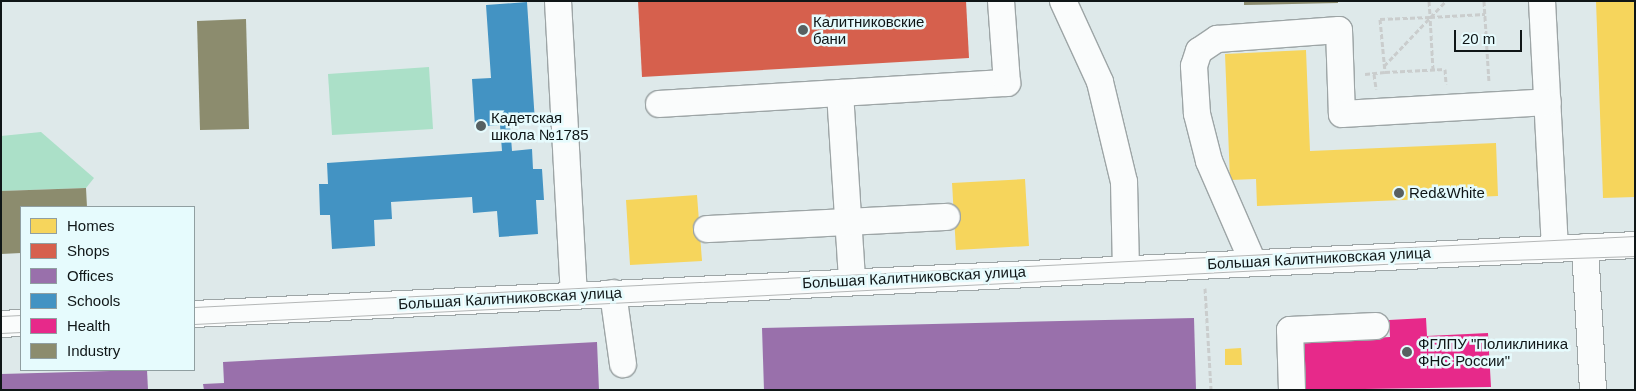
<!DOCTYPE html>
<html>
<head>
<meta charset="utf-8">
<style>
  body { margin:0 }
  #map { position:relative; width:1636px; height:391px; overflow:hidden; background:#dee9ea; font-family:Arial,sans-serif }
  div>[style] { position:absolute }
  [style*='--x'] { left:calc(var(--x)*1px); top:calc(var(--y)*1px); width:calc(var(--w)*1px); rotate:calc(var(--a)*1deg) }
  .green>* { inset:0; background:#abe0c8 }
  .homes>* { inset:0; background:#f6d55c }
  .shops>* { inset:0; background:#d6604d }
  .offices>* { inset:0; background:#9970ab }
  .schools>* { inset:0; background:#4393c3 }
  .health>* { inset:0; background:#e7298a }
  .industry>* { inset:0; background:#8c8c6e }
  .path>* { height:3px; margin-top:-1.5px; transform-origin:0; background:repeating-linear-gradient(90deg,#cacdcd 0 5px,transparent 0 7.5px) }
  .roads { filter:drop-shadow(1px 0 #9da5a6) drop-shadow(-1px 0 #9da5a6) drop-shadow(0 1px #9da5a6) drop-shadow(0 -1px #9da5a6) }
  .minor>* { height:26px; margin:-13px; padding:0 13px; transform-origin:13px; border-radius:13px; background:#fafcfc }
  .tram>* { height:1px; margin:-0.5px; padding:0 0.5px; transform-origin:0.5px; border-radius:0.5px; background:#b4b7b7 }
  .dots>* { width:14px; height:14px; translate:-50% -50%; box-sizing:border-box; border:2px solid #e6fbfd; border-radius:50% }
  span { translate:-50% -50%; white-space:nowrap; text-align:center; line-height:1.15; -webkit-text-stroke:5px #e6fbfd; paint-order:stroke }
  .poi-label { font-size:15px; color:#0f1617 }
  .left { translate:0 -50%; text-align:left }
  .street-label { font-size:15px; color:#0f1617 }
  .frame { position:absolute; inset:0; border:2px solid #0f1617; pointer-events:none }
  .legend { position:absolute; left:20px; top:206px; width:175px; height:165px; box-sizing:border-box; background:#e6fbfd; border:1px solid #909fa1; margin:0; padding:6px 9px; list-style:none; font-size:15px; color:#0f1617 }
  .legend li { display:flex; align-items:center; gap:10px; height:25px }
  .legend b { width:25px; border:1px solid #909fa1 }
  .scale { position:absolute; left:1454px; top:30px; width:68px; height:22px; box-sizing:border-box; border:2px solid #0f1617; border-top:0; padding-left:6px; font-size:15px; line-height:18px; white-space:nowrap; color:#0f1617; -webkit-text-stroke:4px #e6fbfd; paint-order:stroke }
</style>
</head>
<body>
<div id="map">
  <div class="green">
    <i style="clip-path:polygon(429px 67px,433px 129px,332px 135px,328px 74px)"></i>
    <i style="clip-path:polygon(41px 132px,94px 178px,86px 188px,1px 191px,1px 136px)"></i>
  </div>
  <div class="homes">
    <i style="clip-path:polygon(1596px 1px,1635px 1px,1635px 197px,1603px 198px)"></i>
    <i style="clip-path:polygon(1306px 50px,1310px 151px,1496px 143px,1498px 196px,1257px 206px,1256px 179px,1230px 180px,1225px 54px)"></i>
    <i style="clip-path:polygon(1025px 179px,1029px 246px,956px 250px,952px 183px)"></i>
    <i style="clip-path:polygon(697px 195px,702px 261px,630px 265px,626px 200px)"></i>
    <i style="clip-path:polygon(1241px 348px,1242px 365px,1225px 365px,1225px 349px)"></i>
  </div>
  <div class="shops">
    <i style="clip-path:polygon(638px 1px,966px 1px,969px 58px,642px 77px)"></i>
  </div>
  <div class="offices">
    <i style="clip-path:polygon(1194px 318px,1196px 390px,764px 390px,762px 328px)"></i>
    <i style="clip-path:polygon(597px 342px,599px 390px,204px 390px,203px 384px,224px 383px,223px 362px)"></i>
    <i style="clip-path:polygon(147px 370px,148px 390px,1px 390px,1px 374px)"></i>
  </div>
  <div class="schools">
    <i style="clip-path:polygon(527px 2px,535px 122px,510px 124px,512px 151px,532px 149px,533px 169px,542px 169px,544px 200px,536px 200px,538px 234px,499px 237px,497px 211px,473px 213px,472px 197px,391px 202px,392px 219px,374px 220px,375px 246px,332px 249px,330px 215px,320px 215px,319px 184px,328px 184px,327px 163px,502px 151px,500px 125px,475px 127px,472px 79px,491px 78px,486px 5px)"></i>
  </div>
  <div class="health">
    <i style="clip-path:polygon(1426px 318px,1427px 336px,1488px 333px,1491px 387px,1301px 390px,1299px 342px,1390px 337px,1389px 320px)"></i>
  </div>
  <div class="industry">
    <i style="clip-path:polygon(1244px 1px,1338px 1px,1338px 3px,1244px 5px)"></i>
    <i style="clip-path:polygon(246px 19px,249px 129px,200px 130px,197px 21px)"></i>
    <i style="clip-path:polygon(86px 188px,87px 207px,21px 207px,21px 253px,1px 254px,1px 191px)"></i>
  </div>
  <div class="path">
    <i style="--x:1429;--y:1;--w:16;--a:86"></i>
    <i style="--x:1430;--y:17;--w:50;--a:177.7"></i>
    <i style="--x:1380;--y:19;--w:53;--a:84.6"></i>
    <i style="--x:1385;--y:72;--w:60;--a:-2.9"></i>
    <i style="--x:1445;--y:69;--w:15;--a:86"></i>
    <i style="--x:1484;--y:1;--w:81;--a:86.5"></i>
    <i style="--x:1384;--y:66;--w:90;--a:-46.4"></i>
    <i style="--x:1433;--y:70;--w:53;--a:-93.2"></i>
    <i style="--x:1430;--y:17;--w:55;--a:-3.1"></i>
    <i style="--x:1365;--y:74;--w:20;--a:-6"></i>
    <i style="--x:1374;--y:74;--w:15;--a:82"></i>
    <i style="--x:1205;--y:288;--w:102;--a:86.6"></i>
  </div>
  <div class="roads">
    <div class="minor">
      <i style="--x:558;--y:1;--w:293;--a:86.9"></i>
      <i style="--x:1063;--y:1;--w:89;--a:65.4"></i>
      <i style="--x:1100;--y:82;--w:103;--a:76.5"></i>
      <i style="--x:1124;--y:182;--w:85;--a:88.7"></i>
      <i style="--x:1542;--y:1;--w:247;--a:87"></i>
      <i style="--x:840;--y:93;--w:188;--a:86.3"></i>
      <i style="--x:659;--y:104;--w:349;--a:-3.5"></i>
      <i style="--x:1007;--y:83;--w:82;--a:-94.2"></i>
      <i style="--x:707;--y:229;--w:240;--a:-2.9"></i>
      <i style="--x:1585;--y:247;--w:143;--a:86.8"></i>
      <i style="--x:1252;--y:260;--w:108;--a:-113.5"></i>
      <i style="--x:1209;--y:161;--w:49;--a:-104.3"></i>
      <i style="--x:1197;--y:114;--w:48;--a:-93.6"></i>
      <i style="--x:1194;--y:66;--w:16;--a:-72"></i>
      <i style="--x:1199;--y:51;--w:22;--a:-34"></i>
      <i style="--x:1217;--y:39;--w:122;--a:-4.2"></i>
      <i style="--x:1339;--y:30;--w:84;--a:88"></i>
      <i style="--x:1342;--y:114;--w:206;--a:-3.3"></i>
      <i style="--x:613;--y:293;--w:72;--a:82"></i>
      <i style="--x:194;--y:314;--w:1443;--a:-2.74"></i>
      <i style="--x:1;--y:324;--w:20;--a:-3"></i>
      <i style="--x:1292;--y:390;--w:60;--a:-91.9"></i>
      <i style="--x:1290;--y:330;--w:86;--a:-2.7"></i>
    </div>
  </div>
  <div class="tram">
    <i style="--x:194;--y:307;--w:1443;--a:-2.82"></i>
    <i style="--x:1;--y:316;--w:20;--a:-3"></i>
    <i style="--x:194;--y:324;--w:1191;--a:-2.89"></i>
    <i style="--x:1383;--y:264;--w:252;--a:-1.8"></i>
    <i style="--x:1;--y:333;--w:20;--a:-3"></i>
  </div>
  <div class="dots">
    <i style="left:803px;top:30px;background:#576061"></i>
    <i style="left:481px;top:126px;background:#576061"></i>
    <i style="left:1399px;top:193px;background:#576061"></i>
    <i style="left:1407px;top:352px;background:#576061"></i>
  </div>
  <div class="poi-label">
    <span class="left" style="left:813px;top:30px">Калитниковские<br>бани</span>
    <span class="left" style="left:491px;top:126px">Кадетская<br>школа №1785</span>
    <span class="left" style="left:1409px;top:193px">Red&amp;White</span>
    <span class="left" style="left:1418px;top:352px">ФГЛПУ "Поликлиника<br>ФНС России"</span>
  </div>
  <div class="street-label">
    <span style="left:1319px;top:258px;rotate:-3deg">Большая Калитниковская улица</span>
    <span style="left:914px;top:277px;rotate:-3deg">Большая Калитниковская улица</span>
    <span style="left:510px;top:298px;rotate:-3deg">Большая Калитниковская улица</span>
  </div>
  <div class="frame"></div>
  <ul class="legend">
  <li><b style="height:14px;background:#f6d55c"></b>Homes</li>
  <li><b style="height:14px;background:#d6604d"></b>Shops</li>
  <li><b style="height:14px;background:#9970ab"></b>Offices</li>
  <li><b style="height:14px;background:#4393c3"></b>Schools</li>
  <li><b style="height:14px;background:#e7298a"></b>Health</li>
  <li><b style="height:14px;background:#8c8c6e"></b>Industry</li>
  </ul>
  <div class="scale">20 m</div>
</div>
</body>
</html>
